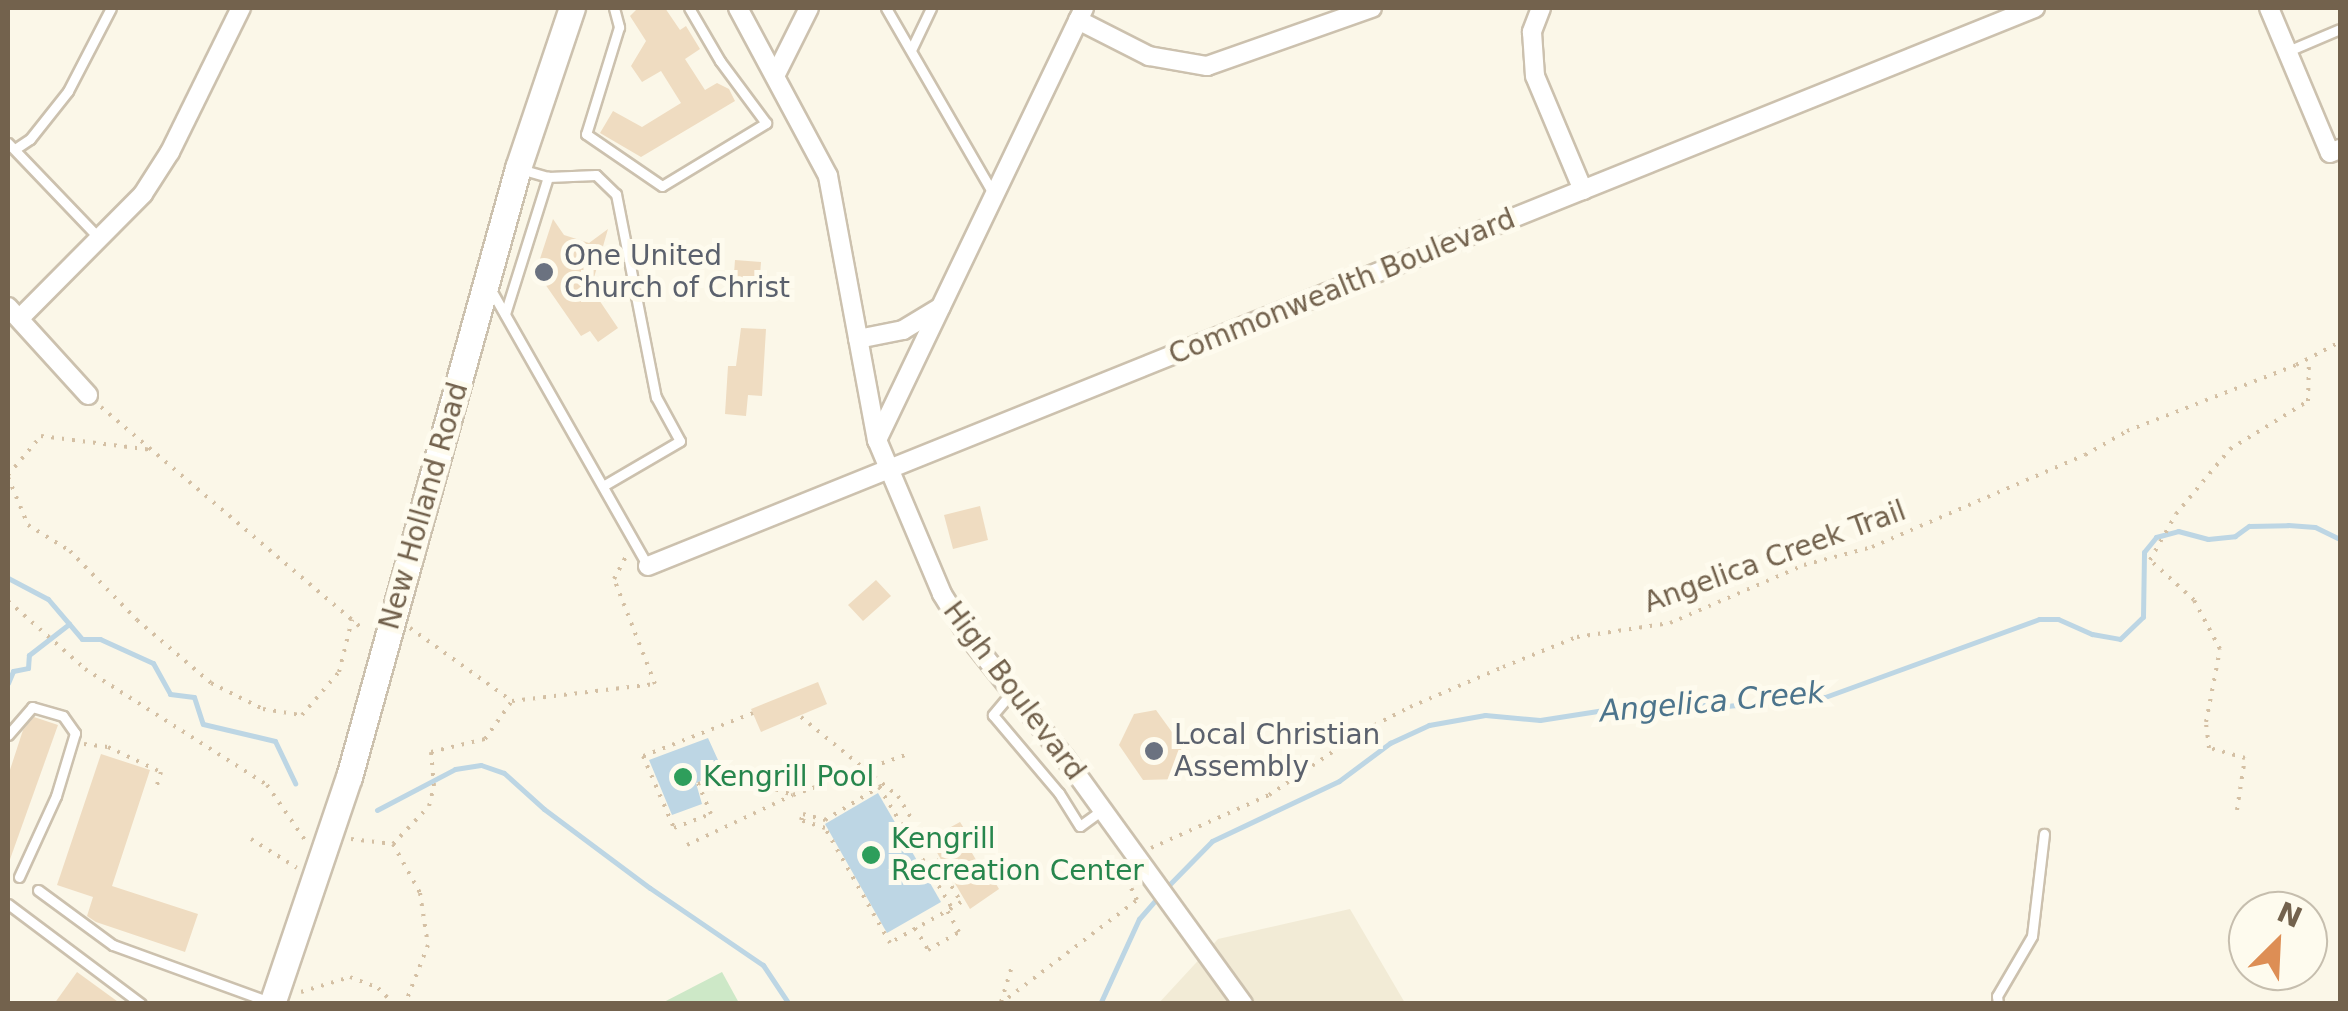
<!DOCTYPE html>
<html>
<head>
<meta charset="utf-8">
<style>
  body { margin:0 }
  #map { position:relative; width:2348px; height:1011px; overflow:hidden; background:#fbf7e8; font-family:"DejaVu Sans",sans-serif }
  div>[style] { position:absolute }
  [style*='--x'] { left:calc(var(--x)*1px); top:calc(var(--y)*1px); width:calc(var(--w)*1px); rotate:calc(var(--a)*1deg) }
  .residential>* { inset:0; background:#f2ebd6 }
  .green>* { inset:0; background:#cde8c7 }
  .water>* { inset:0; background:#bdd6e4 }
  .stream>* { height:5px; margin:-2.5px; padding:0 2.5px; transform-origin:2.5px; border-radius:2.5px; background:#bdd6e4 }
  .building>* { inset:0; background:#efdcc1 }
  .path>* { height:4px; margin-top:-2px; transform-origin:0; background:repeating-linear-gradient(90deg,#d4c0a4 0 2.5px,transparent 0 10.5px) }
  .roads { filter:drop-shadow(2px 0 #ccc1ae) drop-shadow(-2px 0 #ccc1ae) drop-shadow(0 2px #ccc1ae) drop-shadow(0 -2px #ccc1ae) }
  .service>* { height:9px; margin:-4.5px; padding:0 4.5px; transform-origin:4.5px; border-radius:4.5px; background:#fff }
  .minor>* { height:18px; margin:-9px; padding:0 9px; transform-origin:9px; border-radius:9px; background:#fff }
  .secondary>* { height:25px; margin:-12.5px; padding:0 12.5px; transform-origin:12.5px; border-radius:12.5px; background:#fff }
  .dots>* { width:28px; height:28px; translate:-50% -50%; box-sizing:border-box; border:5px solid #fefbee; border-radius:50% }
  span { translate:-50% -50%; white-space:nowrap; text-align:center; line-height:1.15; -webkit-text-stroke:10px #fefbee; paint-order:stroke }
  .worship-label { font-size:28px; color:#5b616d }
  .left { translate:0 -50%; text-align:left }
  .street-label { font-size:28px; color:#73624d }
  .leisure-label { font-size:28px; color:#27864d }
  .water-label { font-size:30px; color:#4c748c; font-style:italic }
  .frame { position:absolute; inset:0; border:10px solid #73624d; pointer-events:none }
  .north { position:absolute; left:2228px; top:891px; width:100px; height:100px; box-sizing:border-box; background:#fefbee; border:2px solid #c6beae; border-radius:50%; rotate:24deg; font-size:28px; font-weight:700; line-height:40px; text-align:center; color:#73624d }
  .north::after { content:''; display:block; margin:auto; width:35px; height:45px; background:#dd8e55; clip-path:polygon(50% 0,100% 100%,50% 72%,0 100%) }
</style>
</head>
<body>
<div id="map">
  <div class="residential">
    <i style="clip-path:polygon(1350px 909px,1405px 1003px,1158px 1004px,1218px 939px)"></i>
  </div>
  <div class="green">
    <i style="clip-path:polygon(722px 972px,739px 1003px,662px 1003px)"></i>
  </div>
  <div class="water">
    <i style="clip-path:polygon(708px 738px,723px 771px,696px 783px,702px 804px,672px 815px,649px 760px)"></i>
    <i style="clip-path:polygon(878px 793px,941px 902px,887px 933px,825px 824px)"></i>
  </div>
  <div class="stream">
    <i style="--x:8;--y:578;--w:45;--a:27.7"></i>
    <i style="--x:48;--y:599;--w:52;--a:49.6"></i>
    <i style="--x:82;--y:639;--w:18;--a:0"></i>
    <i style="--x:100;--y:639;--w:58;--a:24.4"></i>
    <i style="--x:153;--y:663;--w:35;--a:61"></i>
    <i style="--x:170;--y:694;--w:24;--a:7"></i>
    <i style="--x:194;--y:697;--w:28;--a:72"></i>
    <i style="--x:203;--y:724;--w:74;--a:13.3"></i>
    <i style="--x:275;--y:741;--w:47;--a:64.5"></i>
    <i style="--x:8;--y:683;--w:13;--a:-67"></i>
    <i style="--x:13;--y:671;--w:15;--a:-11"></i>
    <i style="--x:28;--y:668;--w:13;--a:-86"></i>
    <i style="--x:29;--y:655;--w:51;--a:-37.8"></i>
    <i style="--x:377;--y:810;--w:88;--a:-27.7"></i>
    <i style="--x:455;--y:769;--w:26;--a:-9"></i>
    <i style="--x:481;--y:765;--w:24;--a:19"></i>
    <i style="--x:504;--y:773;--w:54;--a:42"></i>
    <i style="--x:544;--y:809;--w:132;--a:36.7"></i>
    <i style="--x:650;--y:888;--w:137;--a:34.3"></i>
    <i style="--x:763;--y:965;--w:47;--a:56.3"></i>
    <i style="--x:1165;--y:889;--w:67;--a:-45.6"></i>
    <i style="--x:1212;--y:841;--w:140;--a:-25.3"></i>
    <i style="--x:1339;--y:781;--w:64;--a:-36.7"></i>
    <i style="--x:1390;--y:743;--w:43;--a:-24.8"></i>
    <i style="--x:1429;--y:725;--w:57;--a:-10.1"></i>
    <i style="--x:1485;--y:715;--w:55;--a:5.2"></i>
    <i style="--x:1540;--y:720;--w:136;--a:-8.9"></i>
    <i style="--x:1674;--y:699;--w:52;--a:7.7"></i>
    <i style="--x:1726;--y:706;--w:99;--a:-5.2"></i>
    <i style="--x:1825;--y:697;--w:228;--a:-20"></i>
    <i style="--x:2039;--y:619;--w:19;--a:0"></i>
    <i style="--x:2058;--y:619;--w:37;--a:24"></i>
    <i style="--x:2092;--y:634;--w:28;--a:10"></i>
    <i style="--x:2120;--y:639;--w:32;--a:-44"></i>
    <i style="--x:2143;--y:617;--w:65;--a:-89.1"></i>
    <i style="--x:2144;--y:552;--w:19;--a:-51"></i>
    <i style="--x:2156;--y:537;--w:23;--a:-15"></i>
    <i style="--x:2178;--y:531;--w:31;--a:15"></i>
    <i style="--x:2208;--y:539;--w:27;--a:-6"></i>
    <i style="--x:2235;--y:536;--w:17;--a:-36"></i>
    <i style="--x:2249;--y:526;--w:39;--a:-1"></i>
    <i style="--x:2288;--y:525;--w:27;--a:4"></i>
    <i style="--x:2315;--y:527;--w:28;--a:26"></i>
    <i style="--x:1100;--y:1004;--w:94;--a:-65.4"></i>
    <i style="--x:1139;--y:919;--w:29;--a:-49"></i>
  </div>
  <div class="building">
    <i style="clip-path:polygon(638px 8px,665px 8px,680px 30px,686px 26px,700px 49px,685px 59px,705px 90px,717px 83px,729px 89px,735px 101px,641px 157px,600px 133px,613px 111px,642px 127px,681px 103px,661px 71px,642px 82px,631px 66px,646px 41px,630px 16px)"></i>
    <i style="clip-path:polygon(553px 219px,564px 235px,589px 243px,608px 229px,591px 288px,618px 328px,598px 342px,590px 331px,581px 336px,536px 271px)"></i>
    <i style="clip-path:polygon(735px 260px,761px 262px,759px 290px,733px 287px)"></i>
    <i style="clip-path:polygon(741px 328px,766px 329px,762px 396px,748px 395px,746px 416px,725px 414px,728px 366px,736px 366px)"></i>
    <i style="clip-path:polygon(980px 506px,988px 540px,953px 549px,944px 515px)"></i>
    <i style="clip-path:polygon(876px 580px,891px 596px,863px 621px,848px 605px)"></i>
    <i style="clip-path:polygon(818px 682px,827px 704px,761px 732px,751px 709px)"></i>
    <i style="clip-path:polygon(1156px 710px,1190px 757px,1180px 779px,1143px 780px,1119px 745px,1134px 714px)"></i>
    <i style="clip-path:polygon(34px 717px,58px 725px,8px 865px,8px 776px,23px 730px)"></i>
    <i style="clip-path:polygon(101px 754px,150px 770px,112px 886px,198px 914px,185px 952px,96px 922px,87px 916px,93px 897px,57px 885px)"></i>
    <i style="clip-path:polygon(960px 822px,967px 833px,962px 836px,982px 870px,986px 867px,999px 889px,970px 909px,929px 839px)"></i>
    <i style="clip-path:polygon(77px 972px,121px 1004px,54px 1004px)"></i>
  </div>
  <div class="path">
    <i style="--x:101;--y:407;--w:345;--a:40.3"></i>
    <i style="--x:8;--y:475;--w:51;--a:-49.8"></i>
    <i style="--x:41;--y:436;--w:112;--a:7.2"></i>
    <i style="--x:8;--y:477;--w:52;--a:67.4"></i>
    <i style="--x:28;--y:525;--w:49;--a:31.8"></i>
    <i style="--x:70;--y:551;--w:96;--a:45.8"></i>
    <i style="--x:137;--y:620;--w:97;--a:40.4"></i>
    <i style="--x:211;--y:683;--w:58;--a:26.6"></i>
    <i style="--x:263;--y:709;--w:39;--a:9"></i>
    <i style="--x:302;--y:715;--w:57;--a:-49.3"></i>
    <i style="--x:339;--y:672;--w:54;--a:-76"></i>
    <i style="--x:8;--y:601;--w:103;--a:41.4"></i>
    <i style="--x:85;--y:669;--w:216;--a:32.5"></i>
    <i style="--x:267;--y:785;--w:67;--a:55.4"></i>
    <i style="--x:410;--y:628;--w:125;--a:35.6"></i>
    <i style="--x:753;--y:713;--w:118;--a:158.6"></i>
    <i style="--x:643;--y:756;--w:78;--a:66.7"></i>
    <i style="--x:674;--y:828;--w:40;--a:-21"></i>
    <i style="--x:711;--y:814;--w:33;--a:-113"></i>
    <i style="--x:698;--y:784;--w:30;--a:-21"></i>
    <i style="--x:726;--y:773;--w:71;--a:18.2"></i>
    <i style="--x:793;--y:795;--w:122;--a:-19.6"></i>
    <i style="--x:801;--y:717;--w:125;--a:39.2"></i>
    <i style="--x:898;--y:796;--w:123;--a:59.3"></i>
    <i style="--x:961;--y:902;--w:11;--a:146"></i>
    <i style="--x:84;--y:744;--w:24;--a:7"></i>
    <i style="--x:108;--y:747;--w:59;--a:25.3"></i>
    <i style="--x:161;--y:772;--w:14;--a:107"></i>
    <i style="--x:879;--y:787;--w:141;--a:58.9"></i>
    <i style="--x:952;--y:908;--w:71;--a:150.6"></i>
    <i style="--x:890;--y:943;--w:132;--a:-119.5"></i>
    <i style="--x:825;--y:828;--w:25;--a:-162"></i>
    <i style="--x:801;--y:820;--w:6;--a:-72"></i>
    <i style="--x:803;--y:814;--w:23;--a:15"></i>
    <i style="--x:825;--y:820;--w:63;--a:-31.4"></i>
    <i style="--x:879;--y:787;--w:7;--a:-27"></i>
    <i style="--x:2237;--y:810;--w:53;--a:-81.3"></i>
    <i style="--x:2245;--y:758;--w:37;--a:-164"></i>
    <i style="--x:2209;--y:748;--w:26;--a:-97"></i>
    <i style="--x:2206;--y:722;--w:74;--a:-79.1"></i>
    <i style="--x:2220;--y:649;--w:55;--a:-118"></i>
    <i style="--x:2194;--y:600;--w:59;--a:-137.7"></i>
    <i style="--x:2150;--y:560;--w:53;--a:-60.5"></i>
    <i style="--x:2176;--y:514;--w:85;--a:-50.3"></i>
    <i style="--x:2230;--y:449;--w:92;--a:-31.6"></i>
    <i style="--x:2308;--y:401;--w:42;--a:-88.6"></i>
    <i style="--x:251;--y:839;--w:54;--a:32.2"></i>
    <i style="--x:351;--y:839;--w:42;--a:6.8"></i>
    <i style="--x:393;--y:844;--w:52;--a:-46.5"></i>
    <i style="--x:429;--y:806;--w:21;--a:-76"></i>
    <i style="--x:434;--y:786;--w:34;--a:-95"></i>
    <i style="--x:431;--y:752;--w:56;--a:-13.5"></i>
    <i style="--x:485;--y:739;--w:47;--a:-54.6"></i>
    <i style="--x:512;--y:701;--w:144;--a:-6.8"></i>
    <i style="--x:655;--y:684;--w:113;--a:-111.3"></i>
    <i style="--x:614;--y:579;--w:26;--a:-62"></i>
    <i style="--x:393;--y:844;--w:56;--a:61.1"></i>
    <i style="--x:420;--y:893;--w:53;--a:81.3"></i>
    <i style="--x:428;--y:945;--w:63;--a:111.3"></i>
    <i style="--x:687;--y:845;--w:117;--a:-25.3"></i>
    <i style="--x:1151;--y:848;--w:129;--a:-24.2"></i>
    <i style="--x:1269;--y:795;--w:116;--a:-34.1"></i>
    <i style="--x:1365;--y:730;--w:51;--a:-27.1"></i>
    <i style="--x:1410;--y:707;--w:101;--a:-23.3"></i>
    <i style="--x:1503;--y:667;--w:80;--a:-22.1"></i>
    <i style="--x:1577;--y:637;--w:94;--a:-8.6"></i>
    <i style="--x:1670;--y:623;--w:146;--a:-23.4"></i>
    <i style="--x:1804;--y:565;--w:70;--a:-14.8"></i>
    <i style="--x:1872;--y:547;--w:232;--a:-23.4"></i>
    <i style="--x:2085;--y:455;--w:48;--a:-29.7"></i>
    <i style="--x:2127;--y:431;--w:181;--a:-21.3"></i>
    <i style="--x:2296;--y:365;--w:50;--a:-27.6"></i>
    <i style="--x:1115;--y:881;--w:18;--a:-74"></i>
    <i style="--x:915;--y:928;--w:26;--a:59"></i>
    <i style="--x:928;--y:950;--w:36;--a:-30"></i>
    <i style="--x:959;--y:932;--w:25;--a:-119"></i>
    <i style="--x:301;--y:992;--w:51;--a:-17"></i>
    <i style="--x:350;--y:977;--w:30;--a:21"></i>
    <i style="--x:378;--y:988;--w:23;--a:45"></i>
    <i style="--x:1001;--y:1002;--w:37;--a:-73"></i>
    <i style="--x:1000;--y:1004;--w:172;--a:-37.2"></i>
    <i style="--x:1137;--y:900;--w:34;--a:-116"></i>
  </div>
  <div class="roads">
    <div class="service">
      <i style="--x:614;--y:8;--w:20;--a:75"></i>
      <i style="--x:619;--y:27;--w:112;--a:107.1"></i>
      <i style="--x:586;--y:134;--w:92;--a:34.4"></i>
      <i style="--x:662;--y:186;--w:122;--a:-31.2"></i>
      <i style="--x:766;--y:123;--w:77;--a:-126.6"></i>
      <i style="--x:720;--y:61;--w:61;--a:-120.3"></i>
      <i style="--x:886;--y:8;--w:214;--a:60"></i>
      <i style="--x:911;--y:50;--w:47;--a:-64.5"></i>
      <i style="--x:2288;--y:51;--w:56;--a:-22.9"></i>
      <i style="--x:8;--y:143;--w:132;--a:46.2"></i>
      <i style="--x:15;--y:149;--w:18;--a:-34"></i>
      <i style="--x:30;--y:139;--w:61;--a:-51.6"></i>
      <i style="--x:68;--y:91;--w:93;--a:-62.6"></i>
      <i style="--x:548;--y:177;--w:48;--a:-2.4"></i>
      <i style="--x:596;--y:175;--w:28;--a:44"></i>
      <i style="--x:616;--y:194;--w:207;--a:78.9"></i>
      <i style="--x:656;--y:397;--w:50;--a:61.4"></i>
      <i style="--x:680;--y:441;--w:89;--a:149.7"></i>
      <i style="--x:491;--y:290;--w:318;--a:60.4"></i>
      <i style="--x:505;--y:314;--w:144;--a:-72.6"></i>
      <i style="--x:548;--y:177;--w:29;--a:-164"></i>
      <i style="--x:1012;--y:692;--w:30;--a:130"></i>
      <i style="--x:993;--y:715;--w:102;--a:49.8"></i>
      <i style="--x:1059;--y:793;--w:39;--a:58"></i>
      <i style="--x:1080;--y:826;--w:27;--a:-36"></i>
      <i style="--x:8;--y:735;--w:37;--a:-49"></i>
      <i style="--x:32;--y:707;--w:32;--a:16"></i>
      <i style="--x:63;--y:716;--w:21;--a:55"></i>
      <i style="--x:75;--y:733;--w:66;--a:106.8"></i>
      <i style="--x:56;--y:796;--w:89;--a:114.6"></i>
      <i style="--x:38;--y:890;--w:93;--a:36.3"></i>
      <i style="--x:113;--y:945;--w:169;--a:20"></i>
      <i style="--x:8;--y:904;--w:166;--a:36.9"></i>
      <i style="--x:1998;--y:1004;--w:8;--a:-97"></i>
      <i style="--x:1997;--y:996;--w:69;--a:-59.7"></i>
      <i style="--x:2032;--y:936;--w:103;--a:-83.3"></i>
    </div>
    <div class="minor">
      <i style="--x:738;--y:8;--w:191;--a:61.8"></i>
      <i style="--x:828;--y:176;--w:269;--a:79.5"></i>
      <i style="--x:877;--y:440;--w:167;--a:67.1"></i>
      <i style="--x:942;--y:594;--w:51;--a:57.9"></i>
      <i style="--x:969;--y:637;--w:154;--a:51.6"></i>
      <i style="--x:1065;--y:758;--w:304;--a:54.1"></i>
      <i style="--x:1541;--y:8;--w:26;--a:111"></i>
      <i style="--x:1532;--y:32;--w:44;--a:86.1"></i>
      <i style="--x:1535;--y:76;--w:124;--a:67.2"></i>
      <i style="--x:2269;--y:8;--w:157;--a:67.2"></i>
      <i style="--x:2330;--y:153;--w:11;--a:-22"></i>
      <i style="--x:1078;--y:20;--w:80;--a:26.9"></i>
      <i style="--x:1149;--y:56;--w:59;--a:9.8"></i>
      <i style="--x:1207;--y:66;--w:175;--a:-19.4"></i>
      <i style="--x:776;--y:74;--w:74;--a:-63.4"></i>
      <i style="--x:8;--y:307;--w:119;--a:47.7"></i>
      <i style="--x:21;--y:317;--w:173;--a:-45.2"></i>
      <i style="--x:143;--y:194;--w:50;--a:-57.3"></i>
      <i style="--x:170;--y:152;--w:161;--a:-63.8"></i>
      <i style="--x:858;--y:339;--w:46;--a:-11.3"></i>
      <i style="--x:903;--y:330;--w:44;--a:-31.2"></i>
      <i style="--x:877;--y:440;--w:479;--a:-64.4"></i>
      <i style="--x:648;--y:566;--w:1495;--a:-21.92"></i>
    </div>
    <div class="secondary">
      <i style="--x:272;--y:1004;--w:240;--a:-71.3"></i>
      <i style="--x:349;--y:777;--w:632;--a:-74.49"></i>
      <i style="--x:518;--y:168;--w:169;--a:-71.4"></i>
    </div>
  </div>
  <div class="dots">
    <i style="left:544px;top:272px;background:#6b7280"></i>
    <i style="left:1154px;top:751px;background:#6b7280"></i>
    <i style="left:683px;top:777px;background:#2e9e5b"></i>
    <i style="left:871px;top:855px;background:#2e9e5b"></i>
  </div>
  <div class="worship-label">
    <span class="left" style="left:564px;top:272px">One United<br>Church of Christ</span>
    <span class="left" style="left:1174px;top:751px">Local Christian<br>Assembly</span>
  </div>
  <div class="street-label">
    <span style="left:1342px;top:287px;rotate:-22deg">Commonwealth Boulevard</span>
    <span style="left:424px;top:506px;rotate:-74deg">New Holland Road</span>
    <span style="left:1775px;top:557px;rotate:-20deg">Angelica Creek Trail</span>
    <span style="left:1014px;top:691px;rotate:53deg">High Boulevard</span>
  </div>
  <div class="leisure-label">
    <span class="left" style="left:703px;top:777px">Kengrill Pool</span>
    <span class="left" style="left:891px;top:855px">Kengrill<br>Recreation Center</span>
  </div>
  <div class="water-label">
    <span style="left:1712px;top:702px;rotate:-5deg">Angelica Creek</span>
  </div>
  <div class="frame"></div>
  <div class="north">N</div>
</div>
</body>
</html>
